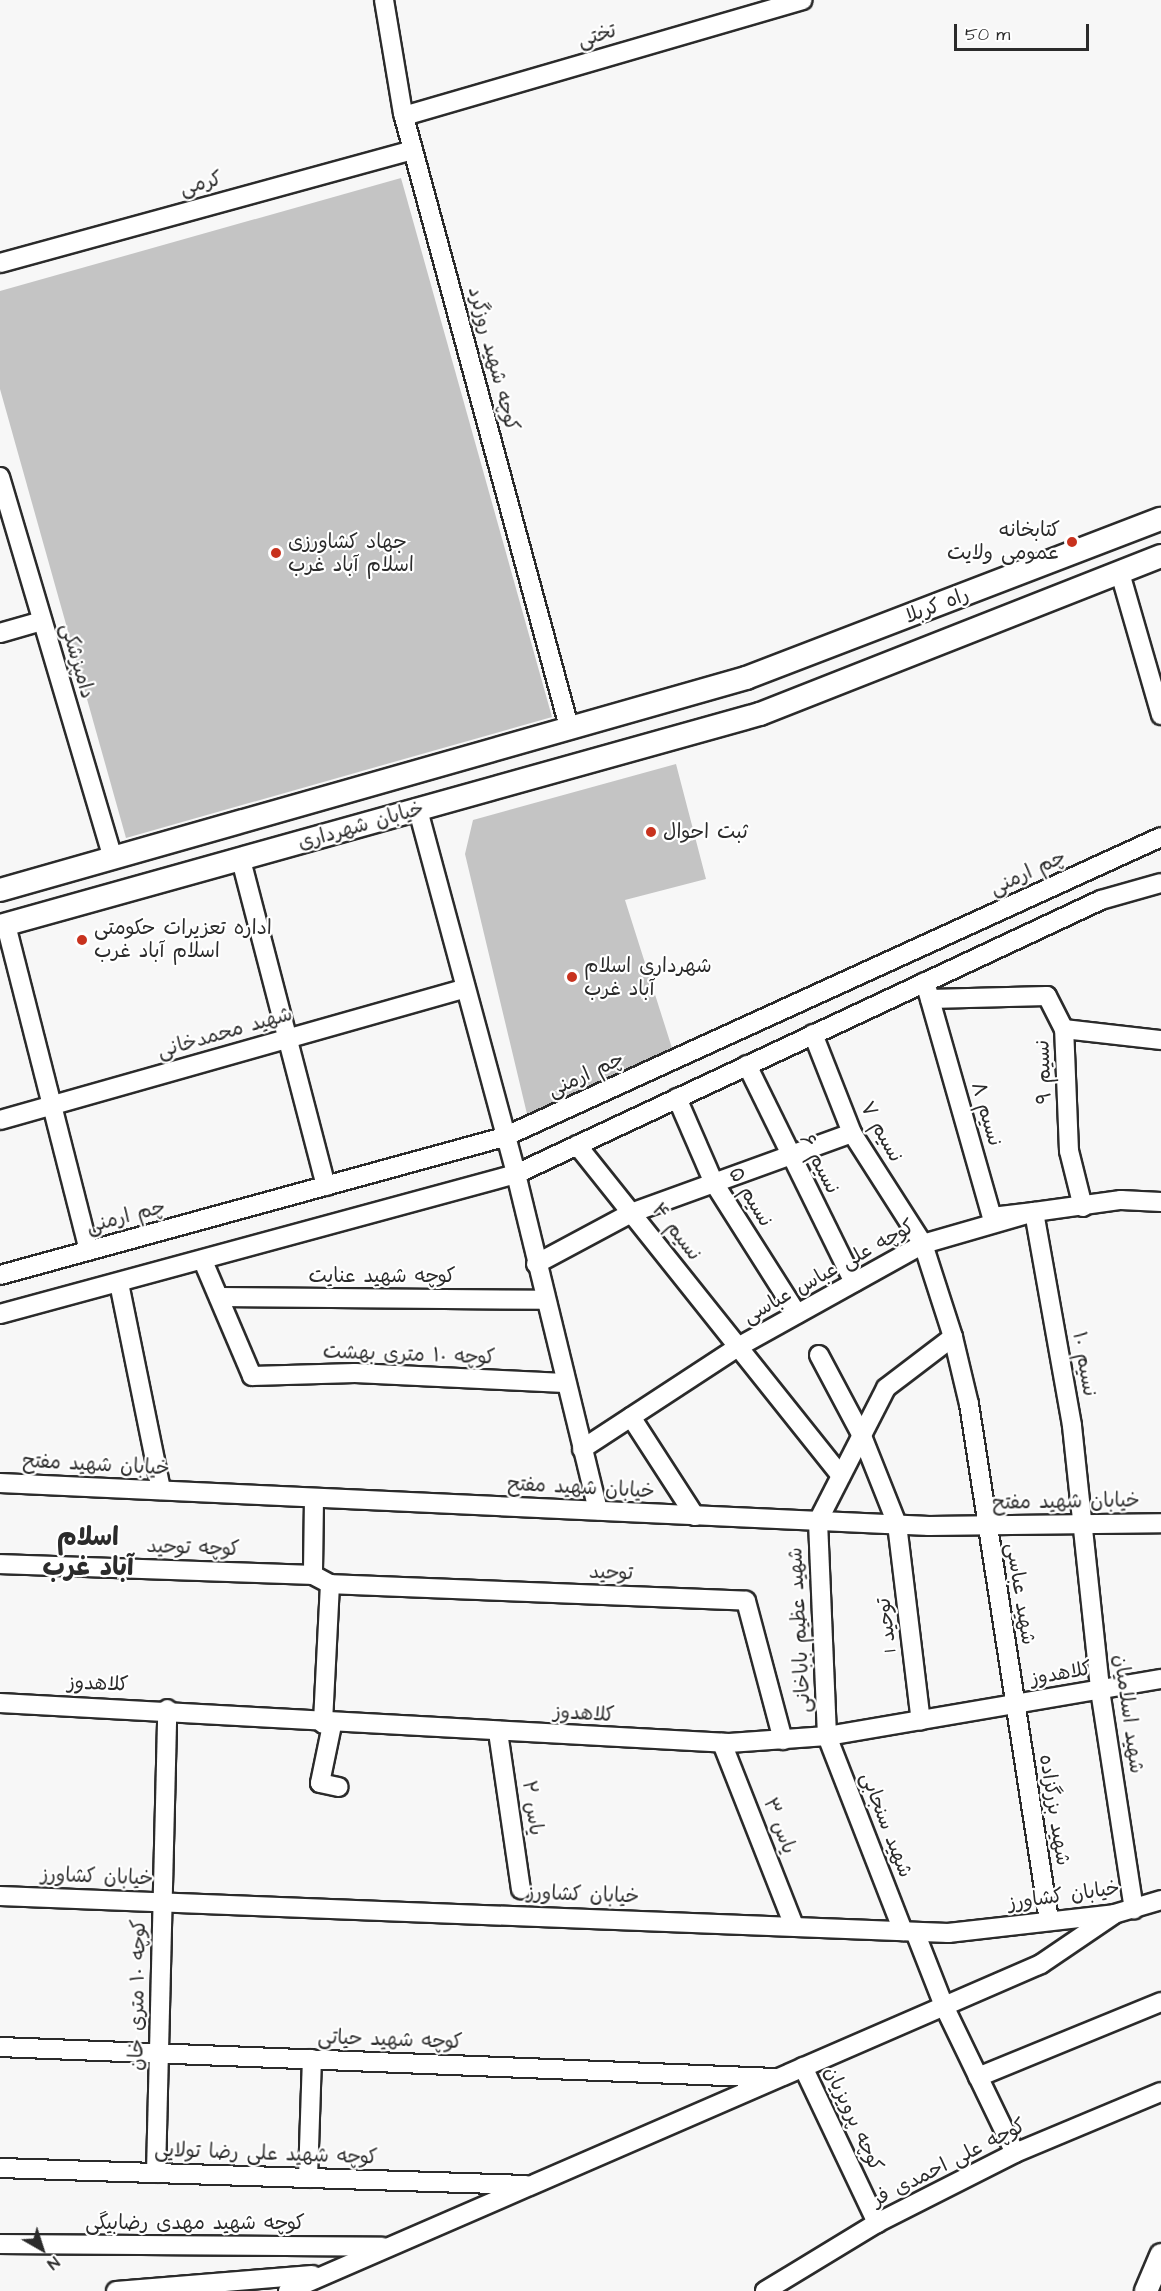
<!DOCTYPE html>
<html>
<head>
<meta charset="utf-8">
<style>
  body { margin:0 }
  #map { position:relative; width:1161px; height:2291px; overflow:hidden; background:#f7f7f7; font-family:"Architects Daughter","Playpen Sans Arabic",sans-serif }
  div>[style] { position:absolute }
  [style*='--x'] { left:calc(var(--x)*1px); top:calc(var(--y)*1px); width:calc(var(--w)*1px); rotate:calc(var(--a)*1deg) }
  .building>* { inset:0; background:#c4c4c4 }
  .roads { filter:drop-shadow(2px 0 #2b2b2b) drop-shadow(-2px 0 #2b2b2b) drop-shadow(0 2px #2b2b2b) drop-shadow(0 -2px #2b2b2b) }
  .minor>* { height:18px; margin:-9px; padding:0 9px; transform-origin:9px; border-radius:9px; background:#fff }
  .major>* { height:22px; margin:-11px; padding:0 11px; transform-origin:11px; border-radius:11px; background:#fff }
  .dots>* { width:16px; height:16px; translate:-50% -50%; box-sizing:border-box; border:3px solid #fff; border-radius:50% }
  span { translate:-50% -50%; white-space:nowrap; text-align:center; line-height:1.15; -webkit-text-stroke:4.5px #fff; paint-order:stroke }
  .street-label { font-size:20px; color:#2b2b2b }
  .poi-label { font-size:20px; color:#2b2b2b }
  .right { translate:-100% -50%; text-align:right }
  .left { translate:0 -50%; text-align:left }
  .district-label { font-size:26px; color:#2b2b2b; font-weight:700 }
  .north { position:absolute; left:12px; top:2219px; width:60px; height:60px; -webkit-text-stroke:4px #fff; paint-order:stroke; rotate:141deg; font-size:16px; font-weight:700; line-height:24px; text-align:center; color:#2b2b2b }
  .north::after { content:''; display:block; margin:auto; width:21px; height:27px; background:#2b2b2b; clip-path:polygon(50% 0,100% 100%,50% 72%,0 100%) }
  .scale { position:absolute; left:954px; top:24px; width:135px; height:27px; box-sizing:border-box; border:3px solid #2b2b2b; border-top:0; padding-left:8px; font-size:18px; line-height:21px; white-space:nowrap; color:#2b2b2b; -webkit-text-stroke:4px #fff; paint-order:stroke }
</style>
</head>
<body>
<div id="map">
  <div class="building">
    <i style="clip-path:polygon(401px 178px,552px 717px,126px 838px,0 389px,0 291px)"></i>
    <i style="clip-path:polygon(676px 764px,706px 879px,625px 900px,672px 1048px,527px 1114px,465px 854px,473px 820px)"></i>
  </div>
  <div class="roads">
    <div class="minor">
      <i style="--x:384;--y:0;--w:115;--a:80.5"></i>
      <i style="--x:403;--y:113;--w:636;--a:74.87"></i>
      <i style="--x:404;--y:116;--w:415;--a:-16.2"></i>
      <i style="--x:0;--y:263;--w:428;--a:-15.3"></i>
      <i style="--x:0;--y:477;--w:397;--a:73.5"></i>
      <i style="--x:1120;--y:573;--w:148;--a:73.9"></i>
      <i style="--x:0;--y:633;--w:44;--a:-15.9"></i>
      <i style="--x:418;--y:810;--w:377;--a:74.9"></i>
      <i style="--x:516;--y:1174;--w:346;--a:76.3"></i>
      <i style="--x:241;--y:860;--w:337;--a:75.4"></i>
      <i style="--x:6;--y:925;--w:336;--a:75.7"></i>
      <i style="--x:925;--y:982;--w:244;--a:74.1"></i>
      <i style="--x:992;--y:1217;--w:42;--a:-6.8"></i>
      <i style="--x:1034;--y:1212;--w:217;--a:79.9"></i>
      <i style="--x:1072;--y:1426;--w:265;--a:83.9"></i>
      <i style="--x:1100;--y:1690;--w:222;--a:81.2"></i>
      <i style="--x:930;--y:999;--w:117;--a:-1.5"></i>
      <i style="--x:1047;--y:996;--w:37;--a:63"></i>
      <i style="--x:813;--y:1034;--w:106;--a:68.5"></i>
      <i style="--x:852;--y:1133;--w:132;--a:57.4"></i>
      <i style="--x:923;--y:1244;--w:98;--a:72.1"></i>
      <i style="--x:953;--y:1337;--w:69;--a:76.6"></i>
      <i style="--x:969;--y:1404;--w:523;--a:81.2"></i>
      <i style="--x:747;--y:1065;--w:242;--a:63.8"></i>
      <i style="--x:677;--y:1098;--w:93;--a:66.5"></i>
      <i style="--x:714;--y:1183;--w:155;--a:57.6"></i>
      <i style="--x:0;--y:1120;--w:481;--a:-15.8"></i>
      <i style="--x:577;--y:1145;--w:423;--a:51.4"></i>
      <i style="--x:1083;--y:1207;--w:58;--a:-104"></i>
      <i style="--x:1069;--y:1151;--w:122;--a:-92.3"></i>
      <i style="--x:1064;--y:1029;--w:98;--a:6.5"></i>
      <i style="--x:203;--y:1261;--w:125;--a:66.9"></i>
      <i style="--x:252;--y:1376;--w:103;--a:-1.7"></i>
      <i style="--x:355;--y:1373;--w:210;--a:2.7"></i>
      <i style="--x:536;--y:1264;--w:108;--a:-28.2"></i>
      <i style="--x:631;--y:1213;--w:235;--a:-19.9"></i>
      <i style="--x:0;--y:1275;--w:523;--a:-15.31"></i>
      <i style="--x:504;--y:1137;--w:722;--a:-24.54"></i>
      <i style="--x:119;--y:1283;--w:211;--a:78.5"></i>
      <i style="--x:219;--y:1297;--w:326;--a:0.5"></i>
      <i style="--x:0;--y:1314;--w:535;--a:-15.18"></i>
      <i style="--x:516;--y:1174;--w:646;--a:-25.1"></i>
      <i style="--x:1101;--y:900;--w:62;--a:-15.8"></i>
      <i style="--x:819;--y:1355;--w:92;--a:62"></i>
      <i style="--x:862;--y:1436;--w:95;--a:68.3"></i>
      <i style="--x:897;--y:1524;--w:198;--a:83.1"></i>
      <i style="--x:631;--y:1417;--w:118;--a:57.1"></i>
      <i style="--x:582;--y:1449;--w:186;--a:-33.2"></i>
      <i style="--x:738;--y:1347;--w:212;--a:-29.1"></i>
      <i style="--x:923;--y:1244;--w:116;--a:-16.1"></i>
      <i style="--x:1034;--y:1212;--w:88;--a:-7.9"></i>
      <i style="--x:1121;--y:1200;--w:40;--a:2.9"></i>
      <i style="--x:0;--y:1483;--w:930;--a:2.65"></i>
      <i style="--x:929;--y:1526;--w:232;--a:-0.7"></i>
      <i style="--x:314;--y:1499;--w:76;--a:90.8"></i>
      <i style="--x:313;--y:1575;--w:19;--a:28"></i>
      <i style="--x:330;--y:1584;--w:140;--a:92.9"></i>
      <i style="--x:0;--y:1564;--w:313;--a:2"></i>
      <i style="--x:330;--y:1584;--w:416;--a:2.3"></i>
      <i style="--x:746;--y:1601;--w:144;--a:75.1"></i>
      <i style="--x:0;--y:1703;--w:730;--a:3.14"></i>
      <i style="--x:729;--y:1743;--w:98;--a:-4.1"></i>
      <i style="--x:827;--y:1736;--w:339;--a:-9.7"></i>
      <i style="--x:332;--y:1725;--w:59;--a:101.7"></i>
      <i style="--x:320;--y:1783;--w:19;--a:12"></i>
      <i style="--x:498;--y:1732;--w:159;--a:81.7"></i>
      <i style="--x:722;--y:1743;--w:197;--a:68.5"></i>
      <i style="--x:0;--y:1896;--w:949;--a:2.24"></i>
      <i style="--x:948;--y:1933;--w:167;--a:-6.5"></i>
      <i style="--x:1114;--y:1914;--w:49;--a:-16.6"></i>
      <i style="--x:903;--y:1931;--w:209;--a:-111.3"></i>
      <i style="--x:827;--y:1736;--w:215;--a:-92.4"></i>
      <i style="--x:818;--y:1521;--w:149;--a:-62.9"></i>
      <i style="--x:886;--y:1388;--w:84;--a:-37.3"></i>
      <i style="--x:915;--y:1932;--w:79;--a:68.6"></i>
      <i style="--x:944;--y:2006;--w:163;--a:64.2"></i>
      <i style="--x:0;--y:2047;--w:776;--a:2.29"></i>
      <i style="--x:803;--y:2067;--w:173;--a:64.6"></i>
      <i style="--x:978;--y:2077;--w:198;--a:-22.3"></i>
      <i style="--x:0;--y:2168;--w:526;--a:1.85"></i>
      <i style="--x:156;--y:2173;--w:464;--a:-88.6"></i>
      <i style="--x:308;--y:2178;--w:119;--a:-88.1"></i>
      <i style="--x:0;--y:2244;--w:382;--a:0.4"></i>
      <i style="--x:116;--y:2291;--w:197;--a:-4.7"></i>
      <i style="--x:288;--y:2291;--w:821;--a:-23.47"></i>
      <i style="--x:1041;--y:1964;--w:87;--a:-34.2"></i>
      <i style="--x:765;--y:2291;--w:131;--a:-31.3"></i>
      <i style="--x:877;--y:2223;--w:155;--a:-26.9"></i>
      <i style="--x:1015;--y:2153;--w:158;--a:-22.7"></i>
    </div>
    <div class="major">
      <i style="--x:0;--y:890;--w:776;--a:-15.86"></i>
      <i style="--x:746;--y:678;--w:444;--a:-21"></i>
      <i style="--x:0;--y:926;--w:789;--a:-15.59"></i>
      <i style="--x:760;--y:714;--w:431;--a:-21.5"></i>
      <i style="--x:1146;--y:2291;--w:39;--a:-67"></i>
    </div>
  </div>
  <div class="dots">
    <i style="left:1072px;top:542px;background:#c8321e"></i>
    <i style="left:276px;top:553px;background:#c8321e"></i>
    <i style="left:651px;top:832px;background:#c8321e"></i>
    <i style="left:82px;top:940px;background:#c8321e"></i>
    <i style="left:572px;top:977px;background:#c8321e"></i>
  </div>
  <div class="street-label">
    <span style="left:597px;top:36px;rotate:-17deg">تختی</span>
    <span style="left:201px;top:184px;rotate:-15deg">کرمی</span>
    <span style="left:493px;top:359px;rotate:75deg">کوچه شهید روزگرد</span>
    <span style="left:937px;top:606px;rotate:-21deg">راه کربلا</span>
    <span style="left:77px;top:661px;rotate:74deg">دامپزشکی</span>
    <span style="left:361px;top:826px;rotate:-16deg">خیابان شهرداری</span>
    <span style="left:1028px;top:873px;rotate:-25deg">چم ارمنی</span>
    <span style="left:225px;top:1033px;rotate:-16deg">شهید محمدخانی</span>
    <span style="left:1044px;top:1072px;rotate:-92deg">نسیم ۹</span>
    <span style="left:586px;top:1075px;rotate:-25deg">چم ارمنی</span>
    <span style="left:986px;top:1114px;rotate:74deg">نسیم ۸</span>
    <span style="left:881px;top:1132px;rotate:61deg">نسیم ۷</span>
    <span style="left:819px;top:1164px;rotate:63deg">نسیم ۶</span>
    <span style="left:750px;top:1197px;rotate:59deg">نسیم ۵</span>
    <span style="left:126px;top:1217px;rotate:-15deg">چم ارمنی</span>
    <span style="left:676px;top:1232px;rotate:52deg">نسیم ۴</span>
    <span style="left:829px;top:1272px;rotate:-29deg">کوچه علی عباس عباسی</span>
    <span style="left:382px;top:1276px">کوچه شهید عنایت</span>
    <span style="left:409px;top:1355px;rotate:2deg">کوچه ۱۰ متری بهشت</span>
    <span style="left:1084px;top:1364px;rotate:80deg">نسیم ۱۰</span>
    <span style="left:96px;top:1465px;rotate:3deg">خیابان شهید مفتح</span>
    <span style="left:581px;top:1488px;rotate:3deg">خیابان شهید مفتح</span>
    <span style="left:1066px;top:1502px;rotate:-1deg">خیابان شهید مفتح</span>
    <span style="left:193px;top:1548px;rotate:2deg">کوچه توحید</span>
    <span style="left:611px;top:1573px;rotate:2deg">توحید</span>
    <span style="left:1020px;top:1594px;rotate:81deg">شهید عباسی</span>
    <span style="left:887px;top:1625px;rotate:-97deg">توحید 1</span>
    <span style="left:800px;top:1630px;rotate:-93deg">شهید عظیم باباخانی</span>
    <span style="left:1061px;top:1674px;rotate:-10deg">کلاهدوز</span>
    <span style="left:98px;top:1684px;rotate:2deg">کلاهدوز</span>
    <span style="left:584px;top:1714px;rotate:3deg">کلاهدوز</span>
    <span style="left:1128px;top:1714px;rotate:82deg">شهید اسلامیان</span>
    <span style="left:532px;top:1808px;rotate:82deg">یاس ۲</span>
    <span style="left:1054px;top:1810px;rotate:81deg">شهید بزرگزاده</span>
    <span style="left:886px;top:1825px;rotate:69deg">شهید سنجابی</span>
    <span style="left:779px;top:1826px;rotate:69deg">یاس ۳</span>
    <span style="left:97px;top:1877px;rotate:2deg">خیابان کشاورز</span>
    <span style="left:583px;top:1895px;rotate:2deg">خیابان کشاورز</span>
    <span style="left:1064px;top:1896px;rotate:-8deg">خیابان کشاورز</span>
    <span style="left:138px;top:1995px;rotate:-89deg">کوچه ۱۰ متری خان</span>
    <span style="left:390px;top:2040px;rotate:2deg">کوچه شهید حیاتی</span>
    <span style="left:853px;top:2119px;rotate:65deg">کوچه پرویزیان</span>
    <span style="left:266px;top:2154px;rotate:2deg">کوچه شهید علی رضا تولایی</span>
    <span style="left:949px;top:2163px;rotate:-27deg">کوچه علی احمدی فر</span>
    <span style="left:195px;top:2223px">کوچه شهید مهدی رضابیگی</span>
  </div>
  <div class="poi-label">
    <span class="right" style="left:1060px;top:542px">کتابخانه<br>عمومی ولایت</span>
    <span class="left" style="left:288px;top:554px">جهاد کشاورزی<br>اسلام آباد غرب</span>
    <span class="left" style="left:663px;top:832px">ثبت احوال</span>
    <span class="left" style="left:94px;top:940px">اداره تعزیرات حکومتی<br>اسلام آباد غرب</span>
    <span class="left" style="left:584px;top:978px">شهرداری اسلام<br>آباد غرب</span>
  </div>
  <div class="district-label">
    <span style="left:88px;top:1553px">اسلام<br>آباد غرب</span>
  </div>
  <div class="north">N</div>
  <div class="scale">50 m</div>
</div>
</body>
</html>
